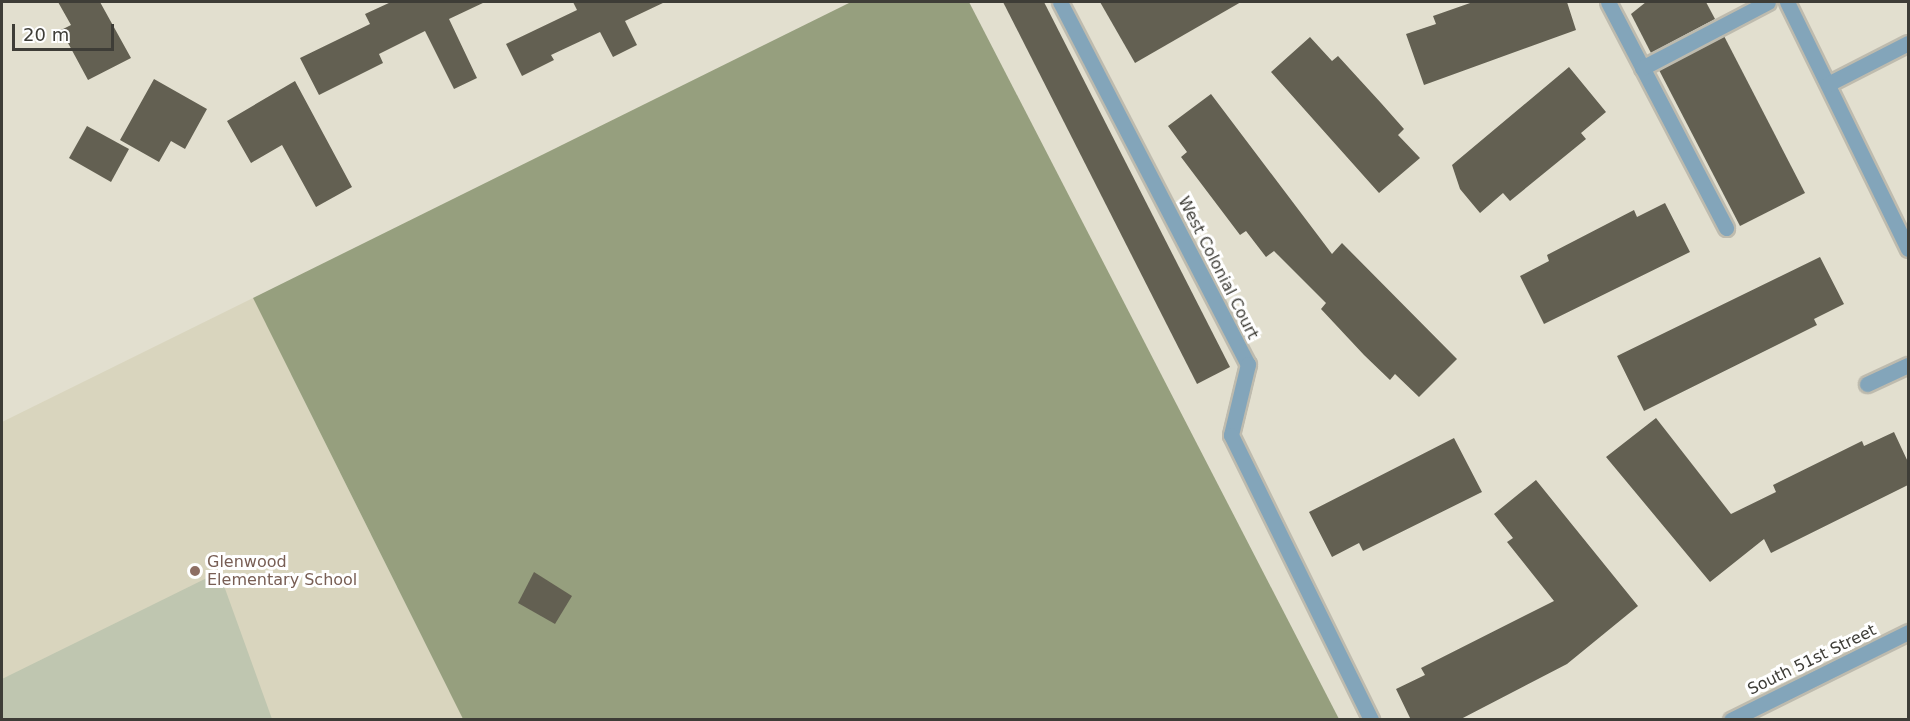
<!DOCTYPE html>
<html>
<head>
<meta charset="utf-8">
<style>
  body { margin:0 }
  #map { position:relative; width:1910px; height:721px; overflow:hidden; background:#e2dfcf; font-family:"DejaVu Sans",sans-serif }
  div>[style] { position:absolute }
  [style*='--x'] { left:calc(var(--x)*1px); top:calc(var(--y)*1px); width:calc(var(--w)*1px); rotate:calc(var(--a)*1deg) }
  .built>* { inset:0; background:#d9d5be }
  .green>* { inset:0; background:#bfc6b0 }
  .forest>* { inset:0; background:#969f7e }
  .building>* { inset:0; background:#636052 }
  .roads { filter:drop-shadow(2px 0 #bebbae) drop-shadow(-2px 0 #bebbae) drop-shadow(0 2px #bebbae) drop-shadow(0 -2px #bebbae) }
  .service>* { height:15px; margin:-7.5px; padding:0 7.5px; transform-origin:7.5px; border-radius:7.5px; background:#83a5ba }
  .minor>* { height:15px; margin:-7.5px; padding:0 7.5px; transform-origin:7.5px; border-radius:7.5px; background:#83a5ba }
  .tertiary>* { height:15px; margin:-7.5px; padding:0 7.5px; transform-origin:7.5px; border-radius:7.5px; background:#83a5ba }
  .dots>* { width:16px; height:16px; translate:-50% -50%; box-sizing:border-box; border:3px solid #fff; border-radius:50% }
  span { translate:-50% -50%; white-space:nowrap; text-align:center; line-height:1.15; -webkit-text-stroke:6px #fff; paint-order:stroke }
  .street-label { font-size:16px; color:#3e3d37 }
  .education-label { font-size:16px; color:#785e54 }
  .left { translate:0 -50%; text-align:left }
  .frame { position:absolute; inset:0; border:3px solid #3e3d37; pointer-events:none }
  .scale { position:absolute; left:12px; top:24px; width:102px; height:27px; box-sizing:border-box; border:3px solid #3e3d37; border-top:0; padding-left:8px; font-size:18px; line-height:21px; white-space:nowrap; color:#3e3d37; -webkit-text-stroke:4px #fff; paint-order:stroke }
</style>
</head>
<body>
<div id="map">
  <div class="built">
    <i style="clip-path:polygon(253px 298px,463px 719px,2px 720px,2px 422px)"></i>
  </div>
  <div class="green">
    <i style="clip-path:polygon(219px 572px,272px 719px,2px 719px,2px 679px)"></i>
  </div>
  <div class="forest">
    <i style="clip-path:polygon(851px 2px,969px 2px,1339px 719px,463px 719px,253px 298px)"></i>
  </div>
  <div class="building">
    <i style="clip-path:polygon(58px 2px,100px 2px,131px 58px,88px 80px,61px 30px,71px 25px)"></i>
    <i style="clip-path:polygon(391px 2px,485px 2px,449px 19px,477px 78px,454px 89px,425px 31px,379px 54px,383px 63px,319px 95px,300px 58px,370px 24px,365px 14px)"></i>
    <i style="clip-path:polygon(573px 2px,665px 2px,625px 21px,637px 45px,613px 57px,600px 32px,551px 55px,554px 60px,522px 76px,506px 44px,577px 10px)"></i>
    <i style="clip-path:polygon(1003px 2px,1044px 2px,1230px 367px,1197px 384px)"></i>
    <i style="clip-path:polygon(1100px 2px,1241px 2px,1135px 63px)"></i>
    <i style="clip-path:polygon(1473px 2px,1567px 2px,1576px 30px,1424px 85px,1406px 34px,1436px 24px,1433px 16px)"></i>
    <i style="clip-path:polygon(1646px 2px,1706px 2px,1715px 19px,1651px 53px,1631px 14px)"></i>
    <i style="clip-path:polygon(1724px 36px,1805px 193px,1740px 226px,1659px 70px)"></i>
    <i style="clip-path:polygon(1310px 37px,1332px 61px,1338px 56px,1381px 103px,1404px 129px,1398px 135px,1420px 158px,1379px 193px,1271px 72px)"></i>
    <i style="clip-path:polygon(1569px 67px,1606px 112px,1581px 133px,1586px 139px,1510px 201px,1503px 193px,1480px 213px,1460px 189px,1452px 165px)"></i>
    <i style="clip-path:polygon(154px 79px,207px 109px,185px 149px,171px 141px,159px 162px,120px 140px)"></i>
    <i style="clip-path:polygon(295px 81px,352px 187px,316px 207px,282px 145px,251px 163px,227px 121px)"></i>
    <i style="clip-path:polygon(1211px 94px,1332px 254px,1342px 243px,1457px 359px,1419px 397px,1395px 374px,1390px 380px,1364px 355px,1321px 309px,1326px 303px,1274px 251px,1266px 257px,1246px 231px,1240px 235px,1181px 157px,1187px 152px,1168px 126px)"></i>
    <i style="clip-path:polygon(87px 126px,129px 149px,111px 182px,69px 158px)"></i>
    <i style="clip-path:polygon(1665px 203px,1690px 252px,1544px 324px,1520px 276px,1549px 261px,1547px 255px,1634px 210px,1637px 217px)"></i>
    <i style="clip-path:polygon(1820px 257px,1844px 304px,1814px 319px,1817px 325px,1644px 411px,1617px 356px)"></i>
    <i style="clip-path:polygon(1656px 418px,1731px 514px,1776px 492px,1773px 485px,1862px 441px,1864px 446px,1894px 432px,1908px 462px,1908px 485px,1771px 553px,1764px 539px,1710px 582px,1606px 457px)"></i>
    <i style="clip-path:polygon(1454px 438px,1482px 492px,1363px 551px,1359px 543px,1332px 557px,1309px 512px)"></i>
    <i style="clip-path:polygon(1536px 480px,1638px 606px,1567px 664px,1459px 720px,1411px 720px,1396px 689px,1425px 675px,1421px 668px,1554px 601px,1507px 542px,1513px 538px,1494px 514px)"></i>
    <i style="clip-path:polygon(534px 572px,572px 596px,555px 624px,518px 603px)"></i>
  </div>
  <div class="roads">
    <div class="service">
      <i style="--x:1060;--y:2;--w:408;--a:62.6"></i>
      <i style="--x:1248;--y:364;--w:73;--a:103.5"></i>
      <i style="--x:1231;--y:435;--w:318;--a:63.8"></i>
      <i style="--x:1608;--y:2;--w:255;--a:62.4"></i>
      <i style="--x:1642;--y:68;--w:142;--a:-27.6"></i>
      <i style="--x:1867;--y:384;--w:45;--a:-24.9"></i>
    </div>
    <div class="minor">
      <i style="--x:1787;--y:2;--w:275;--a:63.9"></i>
      <i style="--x:1828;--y:84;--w:90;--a:-27.1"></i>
    </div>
    <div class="tertiary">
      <i style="--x:1731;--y:720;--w:198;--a:-26.4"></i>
    </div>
  </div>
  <div class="dots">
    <i style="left:195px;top:571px;background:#8d6e63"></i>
  </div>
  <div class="street-label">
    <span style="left:1218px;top:268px;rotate:63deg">West Colonial Court</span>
    <span style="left:1812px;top:660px;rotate:-26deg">South 51st Street</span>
  </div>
  <div class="education-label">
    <span class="left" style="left:207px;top:571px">Glenwood<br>Elementary School</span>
  </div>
  <div class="frame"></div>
  <div class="scale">20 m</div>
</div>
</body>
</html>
